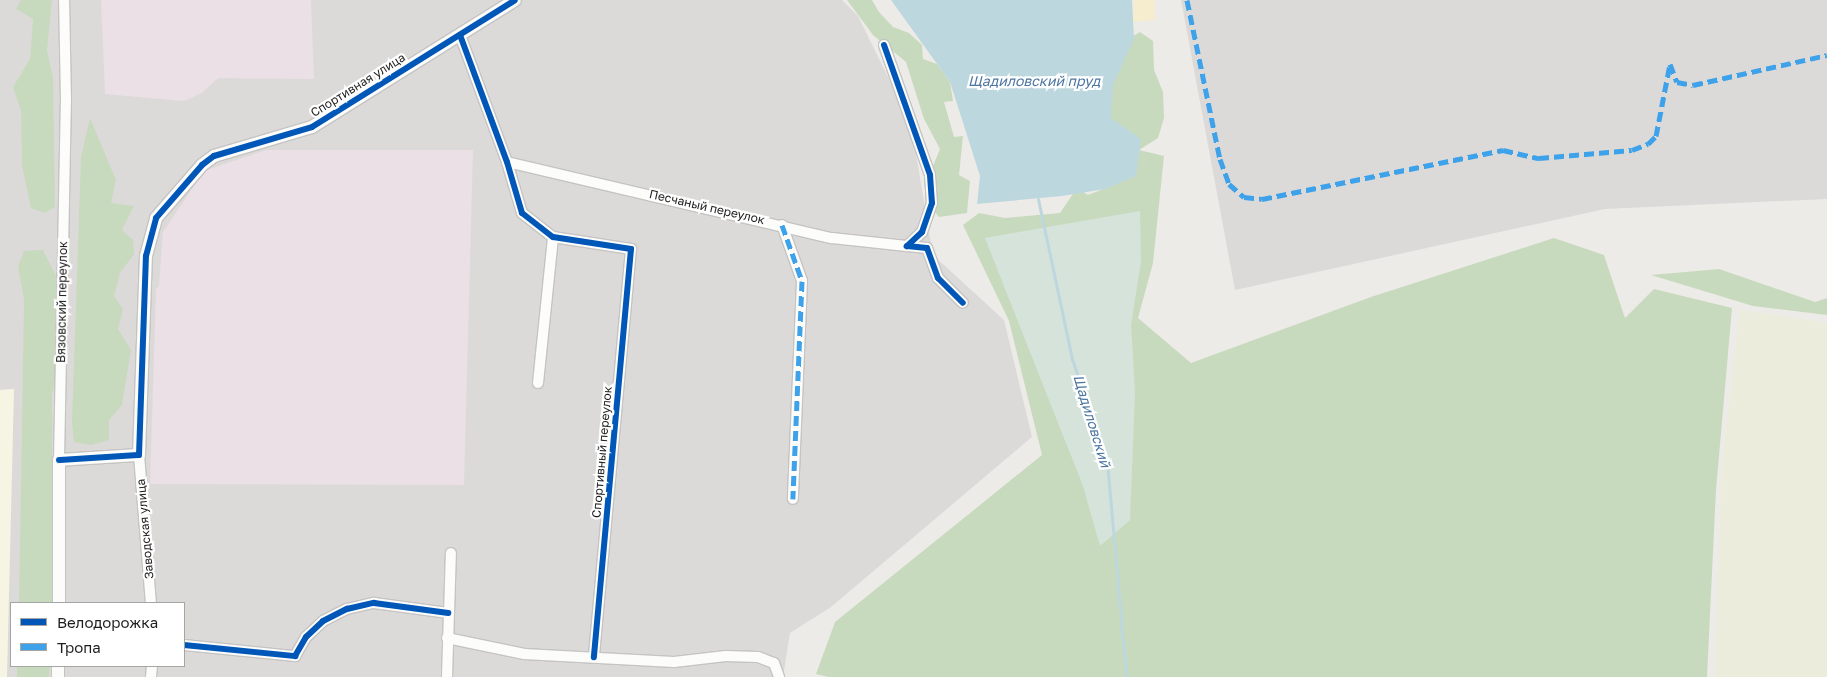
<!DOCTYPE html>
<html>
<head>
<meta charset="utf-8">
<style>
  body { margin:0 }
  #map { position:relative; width:1827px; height:677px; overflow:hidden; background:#edebe7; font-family:"Golos Text",sans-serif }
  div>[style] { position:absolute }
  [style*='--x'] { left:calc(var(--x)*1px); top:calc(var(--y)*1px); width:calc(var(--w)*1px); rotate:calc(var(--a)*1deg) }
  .residential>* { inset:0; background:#dcdad8 }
  .industrial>* { inset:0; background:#eae0e5 }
  .education>* { inset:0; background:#f6f5e3 }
  .farmland>* { inset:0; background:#ebecdb }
  .forest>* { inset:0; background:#c8dabe }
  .wetland>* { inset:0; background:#d6e3db }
  .sand>* { inset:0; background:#f5edcd }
  .water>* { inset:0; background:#bdd7de }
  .stream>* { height:3px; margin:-1.5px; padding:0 1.5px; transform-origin:1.5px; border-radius:1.5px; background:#bdd7de }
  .roads { filter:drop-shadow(1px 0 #c5c4c3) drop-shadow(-1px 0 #c5c4c3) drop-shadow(0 1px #c5c4c3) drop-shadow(0 -1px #c5c4c3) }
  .minor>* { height:10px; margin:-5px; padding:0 5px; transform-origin:5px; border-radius:5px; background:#fcfcfb }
  .tertiary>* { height:12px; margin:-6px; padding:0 6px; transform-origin:6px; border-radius:6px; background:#fcfcfb }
  .quiet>* { height:5px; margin-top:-2.5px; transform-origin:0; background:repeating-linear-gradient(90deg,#3da2ea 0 10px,transparent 0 15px) }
  .cycleway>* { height:6px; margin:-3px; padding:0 3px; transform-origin:3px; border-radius:3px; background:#0057b8 }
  span { translate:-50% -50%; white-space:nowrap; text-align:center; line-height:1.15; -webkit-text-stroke:4.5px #fff; paint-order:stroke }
  .street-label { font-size:12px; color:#1e1e1e }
  .water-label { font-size:14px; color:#4d76a1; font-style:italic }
  .legend { position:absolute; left:10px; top:602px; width:175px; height:65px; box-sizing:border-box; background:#fff; border:1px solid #a5a5a5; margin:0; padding:6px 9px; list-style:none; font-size:15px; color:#1e1e1e }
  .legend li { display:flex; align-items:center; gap:10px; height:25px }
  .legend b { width:25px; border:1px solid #a5a5a5 }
</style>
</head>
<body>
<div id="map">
  <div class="residential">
    <i style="clip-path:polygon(evenodd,0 0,842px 0,858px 16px,911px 124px,933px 255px,1004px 320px,1032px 437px,831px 607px,790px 633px,783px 677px,0 677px,0 0,11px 603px,184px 603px,184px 666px,11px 666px,11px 603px)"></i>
    <i style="clip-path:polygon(1181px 0,1827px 0,1827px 199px,1605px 209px,1235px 290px)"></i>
  </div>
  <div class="industrial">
    <i style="clip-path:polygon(101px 0,311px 0,314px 79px,218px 78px,202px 93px,184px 101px,105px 94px)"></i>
    <i style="clip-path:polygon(266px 150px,473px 150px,464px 485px,150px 484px,156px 289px,159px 286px,163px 232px,204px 171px)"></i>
  </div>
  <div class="education">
    <i style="clip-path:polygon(14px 389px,7px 677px,0 677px,0 390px)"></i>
  </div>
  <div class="farmland">
    <i style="clip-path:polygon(1740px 310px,1827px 323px,1827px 677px,1715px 677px,1722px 465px)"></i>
  </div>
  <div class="forest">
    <i style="clip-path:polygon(21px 0,52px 0,47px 50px,53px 78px,55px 207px,45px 213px,31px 208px,22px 166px,21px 111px,13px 87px,30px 59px,33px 19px,16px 9px)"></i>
    <i style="clip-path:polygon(847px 0,872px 0,879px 12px,893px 27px,909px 33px,922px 45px,923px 59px,937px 64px,950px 82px,953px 101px,944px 102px,954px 137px,963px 136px,959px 175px,970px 181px,967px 213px,939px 217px,931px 208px,931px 171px,940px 149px,924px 119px,906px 62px,873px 35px)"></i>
    <i style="clip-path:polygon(1140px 32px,1153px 41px,1154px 70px,1163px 92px,1164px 118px,1158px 138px,1139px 150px,1164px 156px,1153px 263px,1138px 318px,1191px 363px,1371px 297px,1554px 238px,1604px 255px,1625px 318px,1654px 289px,1732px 308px,1716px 490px,1707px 677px,829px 677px,816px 674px,835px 622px,1042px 455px,1009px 321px,963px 225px,979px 213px,1005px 218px,1060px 213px,1077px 188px,1088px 195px,1116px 184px,1107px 136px,1114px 47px)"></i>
    <i style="clip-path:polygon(90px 118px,116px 180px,111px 203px,134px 206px,122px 230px,133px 240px,134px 254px,120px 273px,114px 296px,123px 309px,118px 329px,131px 350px,122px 405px,109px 420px,109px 440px,91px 445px,74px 442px,72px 423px,81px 157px)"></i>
    <i style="clip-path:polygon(43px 250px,56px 276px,57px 378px,52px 393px,52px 603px,19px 603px,24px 300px,18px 266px,24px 251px)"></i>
    <i style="clip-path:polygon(1719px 269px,1815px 302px,1827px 298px,1827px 315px,1753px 306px,1651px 275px)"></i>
    <i style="clip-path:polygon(17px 666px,50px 666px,49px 677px,17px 677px)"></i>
  </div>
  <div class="wetland">
    <i style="clip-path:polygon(1140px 211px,1141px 261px,1131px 325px,1135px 392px,1130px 520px,1100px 546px,1083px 486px,985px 238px)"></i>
  </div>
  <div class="sand">
    <i style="clip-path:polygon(1134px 0,1155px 0,1155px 20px,1133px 22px)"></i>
  </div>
  <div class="water">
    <i style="clip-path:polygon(891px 0,1132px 0,1134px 39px,1113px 85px,1111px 118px,1141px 139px,1136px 176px,1105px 189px,1062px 196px,977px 204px,980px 176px,950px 82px)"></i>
  </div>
  <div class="stream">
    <i style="--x:1038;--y:199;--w:164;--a:78"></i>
    <i style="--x:1072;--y:359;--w:109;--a:71.2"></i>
    <i style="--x:1107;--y:462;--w:216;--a:84.9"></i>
  </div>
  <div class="roads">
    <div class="minor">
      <i style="--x:460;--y:35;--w:135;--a:69.7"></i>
      <i style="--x:507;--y:162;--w:53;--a:73.6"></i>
      <i style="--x:522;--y:213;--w:39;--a:38"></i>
      <i style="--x:553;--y:237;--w:79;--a:8.7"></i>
      <i style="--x:631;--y:249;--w:410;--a:95.2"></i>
      <i style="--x:884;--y:45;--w:138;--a:70.5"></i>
      <i style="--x:930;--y:175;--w:28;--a:86"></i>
      <i style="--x:932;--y:203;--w:31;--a:109"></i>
      <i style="--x:922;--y:232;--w:21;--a:137"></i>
      <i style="--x:907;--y:246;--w:20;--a:6"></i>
      <i style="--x:927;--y:248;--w:32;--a:70"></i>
      <i style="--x:938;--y:278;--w:35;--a:45"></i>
      <i style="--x:507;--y:162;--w:334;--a:13.2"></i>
      <i style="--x:832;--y:238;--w:75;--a:6.1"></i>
      <i style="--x:782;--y:225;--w:59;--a:70.3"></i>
      <i style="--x:802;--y:281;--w:218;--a:92.4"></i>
      <i style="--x:538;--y:383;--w:147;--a:-84.1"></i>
      <i style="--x:139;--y:455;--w:148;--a:85.4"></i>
      <i style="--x:59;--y:460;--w:359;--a:-88.9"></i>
      <i style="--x:66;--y:101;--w:101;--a:-91.1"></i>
      <i style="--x:447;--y:638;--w:79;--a:11.7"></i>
      <i style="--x:524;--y:654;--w:150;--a:3.1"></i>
      <i style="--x:674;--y:662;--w:52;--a:-6.6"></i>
      <i style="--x:726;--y:656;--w:32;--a:2"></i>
      <i style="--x:758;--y:657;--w:17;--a:21"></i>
      <i style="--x:774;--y:663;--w:15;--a:70"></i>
      <i style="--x:184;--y:645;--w:112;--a:5.7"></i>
      <i style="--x:295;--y:656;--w:22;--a:-60"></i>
      <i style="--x:306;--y:637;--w:23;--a:-43"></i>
      <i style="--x:323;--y:621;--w:27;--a:-27"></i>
      <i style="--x:347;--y:609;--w:28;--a:-13"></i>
      <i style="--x:374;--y:603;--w:75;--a:7.7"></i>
      <i style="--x:151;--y:677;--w:11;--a:-85"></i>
      <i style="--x:447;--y:677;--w:124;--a:-88.2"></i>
    </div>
    <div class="tertiary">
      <i style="--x:59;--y:603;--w:143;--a:-90"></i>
      <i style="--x:59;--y:460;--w:80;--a:-3.6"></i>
      <i style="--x:139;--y:455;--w:199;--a:-88"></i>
      <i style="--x:146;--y:256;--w:39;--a:-75"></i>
      <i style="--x:156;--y:218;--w:70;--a:-49"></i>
      <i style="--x:202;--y:165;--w:15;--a:-37"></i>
      <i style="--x:214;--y:156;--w:102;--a:-16.5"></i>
      <i style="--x:312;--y:127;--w:239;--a:-32"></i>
      <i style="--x:58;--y:677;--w:11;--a:-90"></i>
    </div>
  </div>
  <div class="quiet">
    <i style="--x:1187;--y:0;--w:162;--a:78.3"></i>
    <i style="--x:1220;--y:159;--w:27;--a:70"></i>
    <i style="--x:1229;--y:184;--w:20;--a:41"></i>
    <i style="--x:1244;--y:197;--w:18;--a:6"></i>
    <i style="--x:1262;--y:199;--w:246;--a:-11.5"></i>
    <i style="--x:1503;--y:150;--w:37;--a:13"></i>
    <i style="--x:1539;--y:158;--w:93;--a:-4.9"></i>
    <i style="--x:1632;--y:150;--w:17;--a:-21"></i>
    <i style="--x:1648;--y:144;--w:11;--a:-45"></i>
    <i style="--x:1656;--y:136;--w:73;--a:-79"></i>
    <i style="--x:1670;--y:64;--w:19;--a:69"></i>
    <i style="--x:1677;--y:82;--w:16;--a:11"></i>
    <i style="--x:1693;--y:85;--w:137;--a:-12.6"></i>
    <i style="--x:782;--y:225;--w:59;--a:70.3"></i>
    <i style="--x:802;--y:281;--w:218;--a:92.4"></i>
  </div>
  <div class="cycleway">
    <i style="--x:460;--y:35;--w:135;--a:69.7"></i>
    <i style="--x:507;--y:162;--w:53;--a:73.6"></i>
    <i style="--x:522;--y:213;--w:39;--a:38"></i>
    <i style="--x:553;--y:237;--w:79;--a:8.7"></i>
    <i style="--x:631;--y:249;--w:410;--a:95.2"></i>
    <i style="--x:884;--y:45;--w:138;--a:70.5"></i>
    <i style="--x:930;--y:175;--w:28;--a:86"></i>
    <i style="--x:932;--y:203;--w:31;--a:109"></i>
    <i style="--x:922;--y:232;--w:21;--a:137"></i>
    <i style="--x:907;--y:246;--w:20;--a:6"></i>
    <i style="--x:927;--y:248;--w:32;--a:70"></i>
    <i style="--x:938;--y:278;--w:35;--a:45"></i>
    <i style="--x:59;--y:460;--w:80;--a:-3.6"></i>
    <i style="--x:139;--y:455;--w:199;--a:-88"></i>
    <i style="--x:146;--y:256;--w:39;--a:-75"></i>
    <i style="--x:156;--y:218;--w:70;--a:-49"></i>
    <i style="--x:202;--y:165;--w:15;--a:-37"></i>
    <i style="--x:214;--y:156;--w:102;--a:-16.5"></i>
    <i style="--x:312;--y:127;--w:239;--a:-32"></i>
    <i style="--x:184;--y:645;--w:112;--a:5.7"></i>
    <i style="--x:295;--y:656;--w:22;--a:-60"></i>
    <i style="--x:306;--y:637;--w:23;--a:-43"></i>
    <i style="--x:323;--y:621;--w:27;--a:-27"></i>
    <i style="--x:347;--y:609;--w:28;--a:-13"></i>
    <i style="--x:374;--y:603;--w:75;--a:7.7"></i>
  </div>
  <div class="street-label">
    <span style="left:358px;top:85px;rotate:-32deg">Спортивная улица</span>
    <span style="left:707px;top:207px;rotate:13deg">Песчаный переулок</span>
    <span style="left:62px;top:302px;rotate:-89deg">Вязовский переулок</span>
    <span style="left:602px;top:452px;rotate:-85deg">Спортивный переулок</span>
    <span style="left:145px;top:529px;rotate:-95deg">Заводская улица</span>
  </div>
  <div class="water-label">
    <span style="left:1034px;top:81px">Щадиловский пруд</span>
    <span style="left:1092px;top:421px;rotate:73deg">Щадиловский</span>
  </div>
  <ul class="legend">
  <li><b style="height:6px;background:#0057b8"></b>Велодорожка</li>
  <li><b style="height:6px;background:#3da2ea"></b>Тропа</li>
  </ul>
</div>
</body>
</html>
